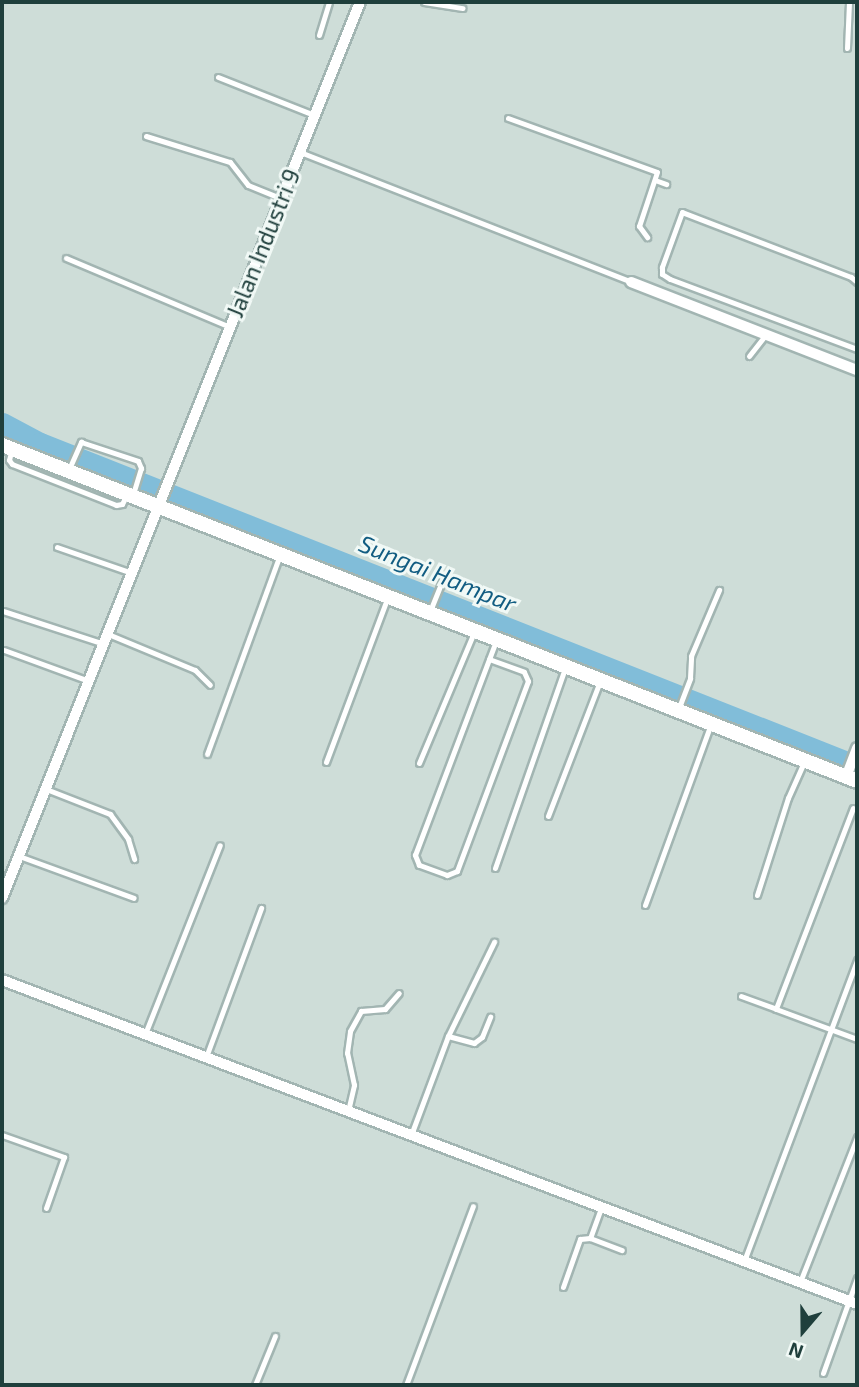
<!DOCTYPE html>
<html>
<head>
<meta charset="utf-8">
<style>
  body { margin:0 }
  #map { position:relative; width:859px; height:1387px; overflow:hidden; background:#e0ede9; font-family:"Exo 2",sans-serif }
  div>[style] { position:absolute }
  [style*='--x'] { left:calc(var(--x)*1px); top:calc(var(--y)*1px); width:calc(var(--w)*1px); rotate:calc(var(--a)*1deg) }
  .built>* { inset:0; background:#ceddd8 }
  .river>* { height:23px; margin:-11.5px; padding:0 11.5px; transform-origin:11.5px; border-radius:11.5px; background:#81bdd9 }
  .roads { filter:drop-shadow(2px 0 #a2b5b2) drop-shadow(-2px 0 #a2b5b2) drop-shadow(0 2px #a2b5b2) drop-shadow(0 -2px #a2b5b2) }
  .lane>* { height:5px; margin:-2.5px; padding:0 2.5px; transform-origin:2.5px; border-radius:2.5px; background:#fff }
  .street>* { height:10px; margin:-5px; padding:0 5px; transform-origin:5px; border-radius:5px; background:#fff }
  .secondary>* { height:14px; margin:-7px; padding:0 7px; transform-origin:7px; border-radius:7px; background:#fff }
  span { translate:-50% -50%; white-space:nowrap; text-align:center; line-height:1.15; -webkit-text-stroke:6px #f1f9f6; paint-order:stroke }
  .street-label { font-size:23px; color:#1f3f3c }
  .water-label { font-size:24px; color:#125d82; font-style:italic }
  .frame { position:absolute; inset:0; border:4px solid #1f3f3c; pointer-events:none }
  .north { position:absolute; left:768px; top:1296px; width:70px; height:70px; -webkit-text-stroke:5px #f1f9f6; paint-order:stroke; rotate:200deg; font-size:19px; font-weight:700; line-height:28px; text-align:center; color:#1f3f3c }
  .north::after { content:''; display:block; margin:auto; width:24px; height:32px; background:#1f3f3c; clip-path:polygon(50% 0,100% 100%,50% 72%,0 100%) }
</style>
</head>
<body>
<div id="map">
  <div class="built">
    <i style="clip-path:polygon(2px 2px,857px 2px,857px 1385px,2px 1385px)"></i>
  </div>
  <div class="river">
    <i style="--x:2;--y:424;--w:43;--a:27.8"></i>
    <i style="--x:40;--y:444;--w:879;--a:21.57"></i>
  </div>
  <div class="roads">
    <div class="lane">
      <i style="--x:424;--y:2;--w:39;--a:9"></i>
      <i style="--x:319;--y:35;--w:34;--a:-73"></i>
      <i style="--x:847;--y:48;--w:46;--a:-87.5"></i>
      <i style="--x:218;--y:77;--w:103;--a:21.6"></i>
      <i style="--x:508;--y:118;--w:158;--a:19.9"></i>
      <i style="--x:657;--y:172;--w:57;--a:108.4"></i>
      <i style="--x:639;--y:226;--w:14;--a:54"></i>
      <i style="--x:146;--y:136;--w:88;--a:17.2"></i>
      <i style="--x:230;--y:162;--w:29;--a:52"></i>
      <i style="--x:248;--y:185;--w:35;--a:22"></i>
      <i style="--x:300;--y:152;--w:356;--a:21.4"></i>
      <i style="--x:655;--y:180;--w:12;--a:20"></i>
      <i style="--x:66;--y:258;--w:178;--a:22.8"></i>
      <i style="--x:857;--y:282;--w:8;--a:-140"></i>
      <i style="--x:851;--y:277;--w:181;--a:-159"></i>
      <i style="--x:682;--y:212;--w:59;--a:110"></i>
      <i style="--x:662;--y:267;--w:7;--a:90"></i>
      <i style="--x:662;--y:274;--w:9;--a:32"></i>
      <i style="--x:670;--y:279;--w:200;--a:20.5"></i>
      <i style="--x:749;--y:356;--w:28;--a:-52"></i>
      <i style="--x:11;--y:452;--w:8;--a:104"></i>
      <i style="--x:9;--y:460;--w:5;--a:53"></i>
      <i style="--x:12;--y:464;--w:112;--a:21.5"></i>
      <i style="--x:116;--y:505;--w:6;--a:-9"></i>
      <i style="--x:122;--y:504;--w:9;--a:-63"></i>
      <i style="--x:69;--y:469;--w:30;--a:-66"></i>
      <i style="--x:81;--y:442;--w:60;--a:18.4"></i>
      <i style="--x:138;--y:461;--w:8;--a:67"></i>
      <i style="--x:141;--y:468;--w:27;--a:107"></i>
      <i style="--x:57;--y:547;--w:79;--a:19.1"></i>
      <i style="--x:3;--y:611;--w:106;--a:18.1"></i>
      <i style="--x:430;--y:611;--w:35;--a:-68"></i>
      <i style="--x:108;--y:634;--w:94;--a:22.5"></i>
      <i style="--x:195;--y:670;--w:21;--a:45"></i>
      <i style="--x:4;--y:650;--w:90;--a:20"></i>
      <i style="--x:489;--y:659;--w:37;--a:20"></i>
      <i style="--x:524;--y:672;--w:10;--a:66"></i>
      <i style="--x:528;--y:681;--w:203;--a:110.5"></i>
      <i style="--x:457;--y:871;--w:11;--a:158"></i>
      <i style="--x:447;--y:875;--w:30;--a:-160"></i>
      <i style="--x:419;--y:865;--w:11;--a:-112"></i>
      <i style="--x:415;--y:855;--w:229;--a:-69.3"></i>
      <i style="--x:678;--y:710;--w:34;--a:-69"></i>
      <i style="--x:690;--y:678;--w:22;--a:-87"></i>
      <i style="--x:691;--y:656;--w:72;--a:-67"></i>
      <i style="--x:207;--y:754;--w:210;--a:-69.9"></i>
      <i style="--x:326;--y:762;--w:174;--a:-69.5"></i>
      <i style="--x:419;--y:763;--w:142;--a:-67.2"></i>
      <i style="--x:46;--y:789;--w:69;--a:21.3"></i>
      <i style="--x:110;--y:814;--w:31;--a:54"></i>
      <i style="--x:128;--y:839;--w:21;--a:73"></i>
      <i style="--x:853;--y:808;--w:215;--a:111"></i>
      <i style="--x:776;--y:1009;--w:86;--a:20.3"></i>
      <i style="--x:548;--y:816;--w:145;--a:-68.9"></i>
      <i style="--x:19;--y:856;--w:122;--a:20.1"></i>
      <i style="--x:495;--y:868;--w:212;--a:-70.7"></i>
      <i style="--x:757;--y:895;--w:102;--a:-72.3"></i>
      <i style="--x:788;--y:798;--w:39;--a:-66"></i>
      <i style="--x:645;--y:905;--w:190;--a:-70"></i>
      <i style="--x:741;--y:996;--w:37;--a:20"></i>
      <i style="--x:145;--y:1034;--w:203;--a:-68.4"></i>
      <i style="--x:448;--y:1036;--w:105;--a:-63.9"></i>
      <i style="--x:206;--y:1057;--w:159;--a:-69.7"></i>
      <i style="--x:348;--y:1111;--w:27;--a:-77"></i>
      <i style="--x:354;--y:1085;--w:33;--a:-102"></i>
      <i style="--x:347;--y:1053;--w:22;--a:-82"></i>
      <i style="--x:350;--y:1031;--w:23;--a:-61"></i>
      <i style="--x:361;--y:1011;--w:24;--a:-5"></i>
      <i style="--x:385;--y:1009;--w:21;--a:-49"></i>
      <i style="--x:2;--y:1135;--w:66;--a:19.5"></i>
      <i style="--x:64;--y:1157;--w:54;--a:109.4"></i>
      <i style="--x:411;--y:1135;--w:106;--a:-69.5"></i>
      <i style="--x:448;--y:1036;--w:27;--a:15"></i>
      <i style="--x:474;--y:1043;--w:10;--a:-37"></i>
      <i style="--x:482;--y:1037;--w:22;--a:-68"></i>
      <i style="--x:601;--y:1208;--w:32;--a:110"></i>
      <i style="--x:590;--y:1238;--w:34;--a:21"></i>
      <i style="--x:744;--y:1261;--w:322;--a:-69.4"></i>
      <i style="--x:800;--y:1282;--w:156;--a:-68.5"></i>
      <i style="--x:563;--y:1287;--w:51;--a:-70.5"></i>
      <i style="--x:580;--y:1239;--w:10;--a:-6"></i>
      <i style="--x:823;--y:1373;--w:101;--a:-70.3"></i>
      <i style="--x:255;--y:1385;--w:53;--a:-67.8"></i>
      <i style="--x:406;--y:1385;--w:191;--a:-69.5"></i>
    </div>
    <div class="street">
      <i style="--x:631;--y:282;--w:243;--a:21.3"></i>
      <i style="--x:846;--y:777;--w:31;--a:-69"></i>
      <i style="--x:2;--y:898;--w:965;--a:-68.22"></i>
      <i style="--x:2;--y:980;--w:914;--a:20.75"></i>
    </div>
    <div class="secondary">
      <i style="--x:2;--y:445;--w:919;--a:21.45"></i>
    </div>
  </div>
  <div class="street-label">
    <span style="left:263px;top:243px;rotate:-68deg">Jalan Industri 9</span>
  </div>
  <div class="water-label">
    <span style="left:438px;top:573px;rotate:22deg">Sungai Hampar</span>
  </div>
  <div class="frame"></div>
  <div class="north">N</div>
</div>
</body>
</html>
